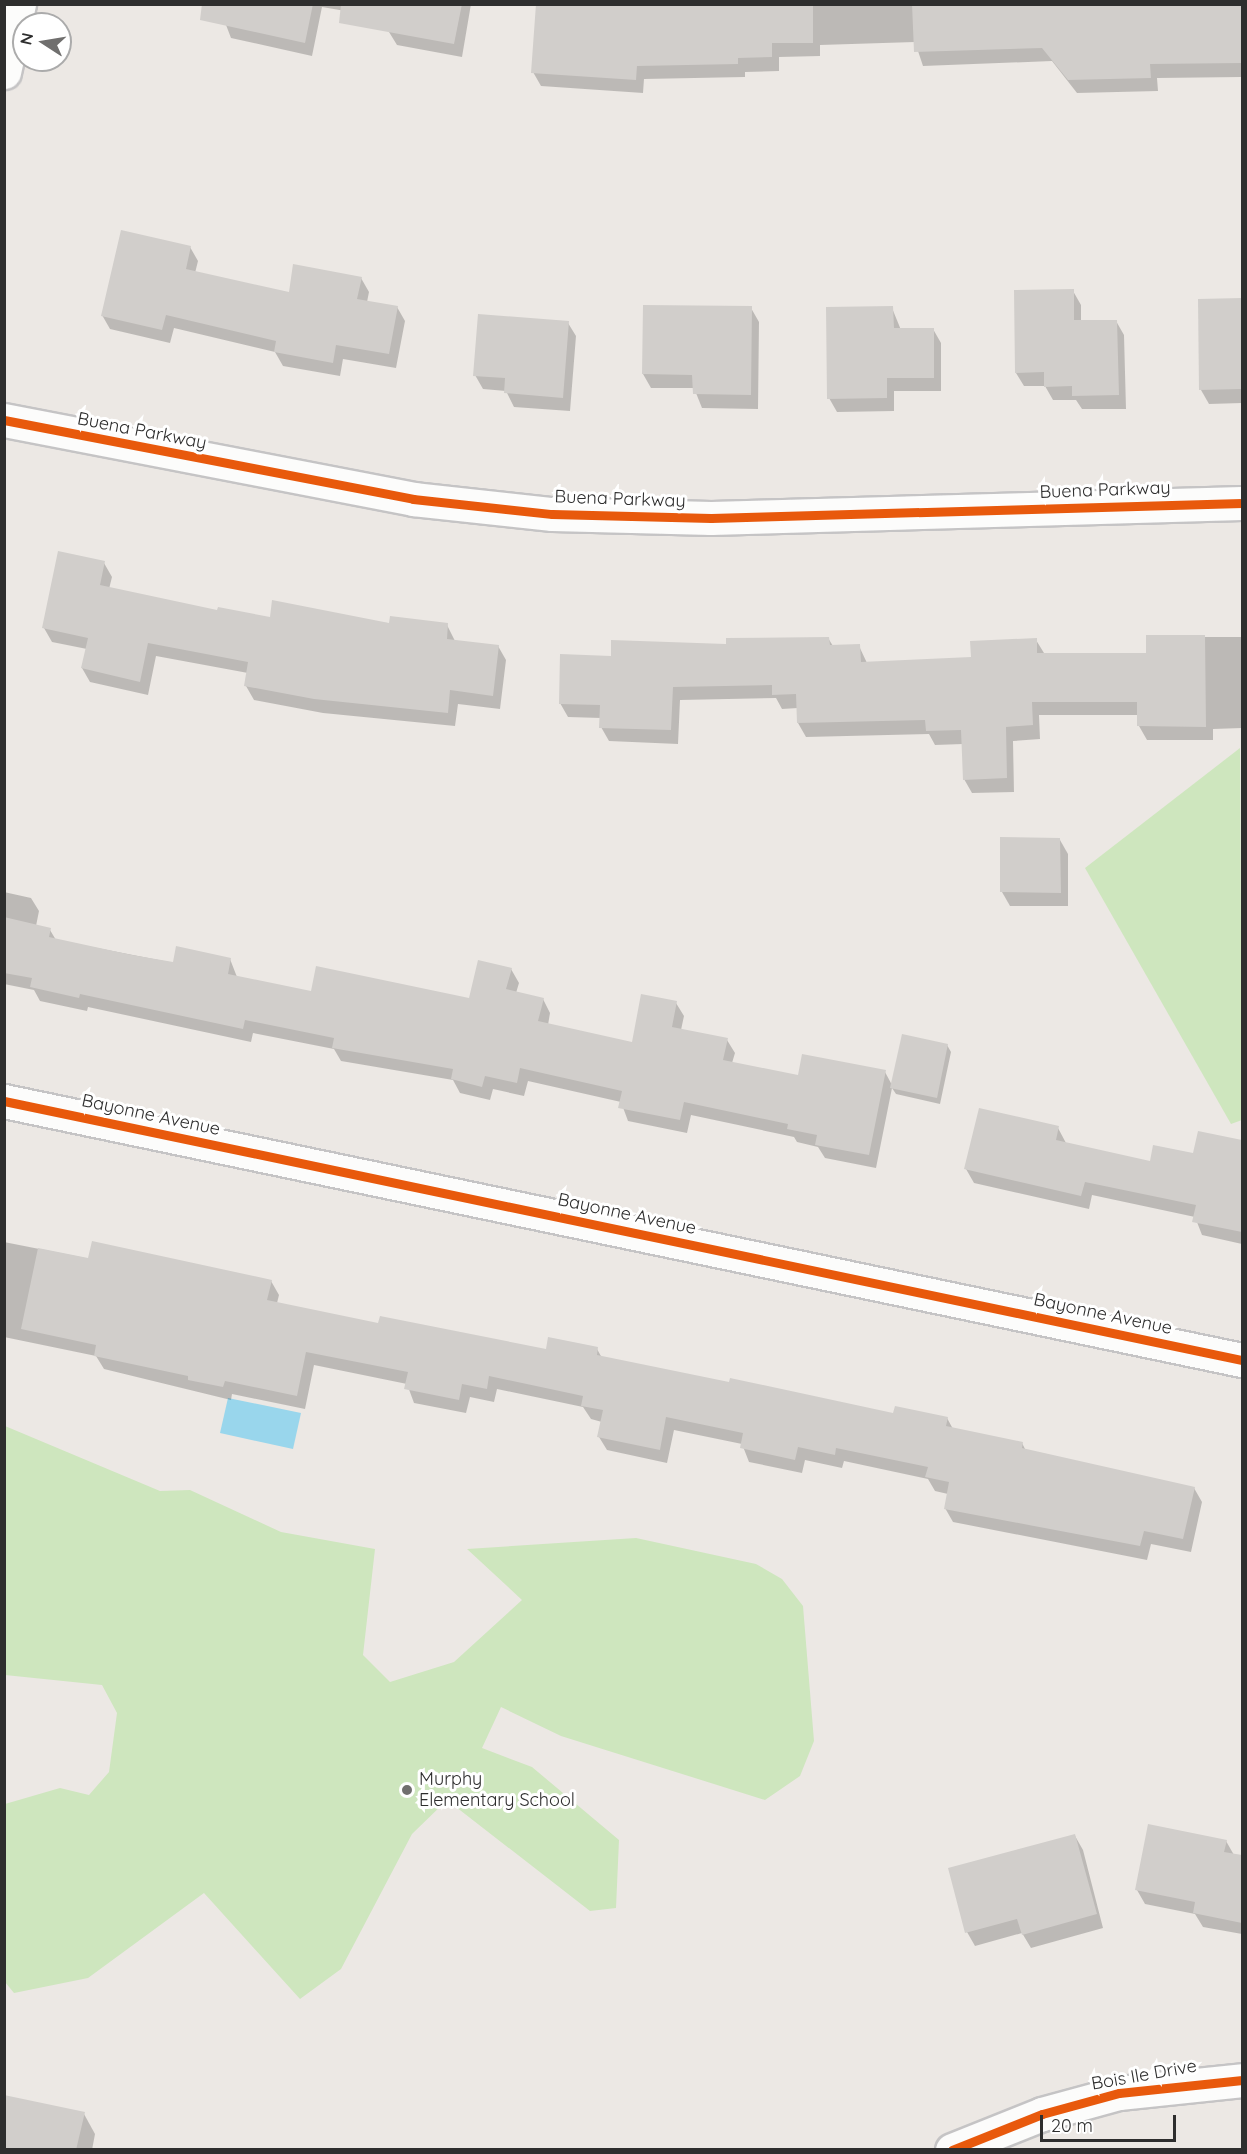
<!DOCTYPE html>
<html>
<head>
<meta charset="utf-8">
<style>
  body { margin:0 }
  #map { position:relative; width:1247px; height:2154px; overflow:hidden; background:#ece8e4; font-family:Quicksand,sans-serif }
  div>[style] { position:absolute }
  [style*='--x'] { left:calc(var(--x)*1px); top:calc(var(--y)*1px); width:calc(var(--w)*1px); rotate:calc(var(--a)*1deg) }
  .green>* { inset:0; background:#cee6be }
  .water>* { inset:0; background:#99d6ec }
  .shadow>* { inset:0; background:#0003 }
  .building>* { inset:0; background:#d1cecb }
  .roads { filter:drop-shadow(2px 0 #c5c4c5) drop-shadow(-2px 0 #c5c4c5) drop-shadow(0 2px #c5c4c5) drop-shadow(0 -2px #c5c4c5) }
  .street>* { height:33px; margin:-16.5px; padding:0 16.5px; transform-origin:16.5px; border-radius:16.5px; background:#fcfcfb }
  .secondary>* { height:33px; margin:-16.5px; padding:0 16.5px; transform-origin:16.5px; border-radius:16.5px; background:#fcfcfb }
  .cycleway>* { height:9px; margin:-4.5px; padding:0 4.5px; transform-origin:4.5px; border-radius:4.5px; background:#e8590c }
  .dots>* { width:16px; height:16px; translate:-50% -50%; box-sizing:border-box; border:3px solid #fff; border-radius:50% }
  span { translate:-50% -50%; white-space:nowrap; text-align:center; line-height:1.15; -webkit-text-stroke:6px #fff; paint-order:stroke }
  .street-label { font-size:18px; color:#2e2e2e }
  .poi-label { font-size:18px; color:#2e2e2e }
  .left { translate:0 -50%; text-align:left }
  .frame { position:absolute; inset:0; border:6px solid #2e2e2e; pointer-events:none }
  .north { position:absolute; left:12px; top:12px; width:60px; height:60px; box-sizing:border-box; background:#fff; border:2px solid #ababab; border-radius:50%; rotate:282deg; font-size:16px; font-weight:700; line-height:24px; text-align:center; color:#2e2e2e }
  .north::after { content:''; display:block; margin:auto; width:21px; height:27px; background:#706f6e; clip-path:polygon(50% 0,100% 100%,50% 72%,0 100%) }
  .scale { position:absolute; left:1040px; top:2115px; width:136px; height:27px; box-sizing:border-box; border:3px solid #2e2e2e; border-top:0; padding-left:8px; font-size:18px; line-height:21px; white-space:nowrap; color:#2e2e2e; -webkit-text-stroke:4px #fff; paint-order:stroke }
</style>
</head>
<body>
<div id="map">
  <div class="green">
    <i style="clip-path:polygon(1240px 748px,1242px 1120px,1231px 1124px,1085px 868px)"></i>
    <i style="clip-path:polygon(5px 1426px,160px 1491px,190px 1490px,281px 1532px,375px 1549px,363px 1655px,390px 1682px,454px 1662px,522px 1600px,467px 1549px,636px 1538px,756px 1564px,782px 1579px,803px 1606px,814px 1741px,800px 1776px,765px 1800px,561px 1736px,501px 1707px,482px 1748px,532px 1767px,619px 1840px,616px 1908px,590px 1911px,447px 1800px,412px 1834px,341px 1969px,300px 1999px,204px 1893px,88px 1978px,14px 1993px,5px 1982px,5px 1804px,60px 1788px,89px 1795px,109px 1772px,117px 1713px,102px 1685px,5px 1675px)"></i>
  </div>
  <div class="water">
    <i style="clip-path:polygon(228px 1398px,301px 1413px,293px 1449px,220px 1433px)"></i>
  </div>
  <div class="shadow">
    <i style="clip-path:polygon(218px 4px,471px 4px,462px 57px,397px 45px,389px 32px,392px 19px,322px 7px,312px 56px,231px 38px)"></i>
    <i style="clip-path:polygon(538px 4px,1242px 4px,1242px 77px,1157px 78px,1158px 91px,1077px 93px,1052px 61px,923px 66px,915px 42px,820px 45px,820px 56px,779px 57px,779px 71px,745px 72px,745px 77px,644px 79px,643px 93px,541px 86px,533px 72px)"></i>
    <i style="clip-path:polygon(190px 247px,198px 261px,195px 273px,290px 294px,361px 278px,369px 292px,367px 302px,397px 307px,405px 321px,396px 368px,343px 359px,340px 376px,283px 366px,275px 352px,174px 328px,170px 343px,110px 329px,102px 315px)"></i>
    <i style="clip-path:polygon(1073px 291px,1081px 305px,1081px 322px,1116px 321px,1124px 335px,1126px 409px,1082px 409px,1076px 400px,1053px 400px,1045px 386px,1024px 386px,1016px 373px)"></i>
    <i style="clip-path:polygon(1242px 299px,1242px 403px,1209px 404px,1201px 390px,1199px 300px)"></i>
    <i style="clip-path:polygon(645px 306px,751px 308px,759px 322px,758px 409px,702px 408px,694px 388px,651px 388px,643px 374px)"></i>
    <i style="clip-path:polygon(892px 308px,901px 330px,933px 329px,941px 343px,941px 391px,894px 391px,894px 411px,837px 412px,829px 398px)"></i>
    <i style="clip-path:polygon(568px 323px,576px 336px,570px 411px,514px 407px,506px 391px,483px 389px,475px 375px)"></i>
    <i style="clip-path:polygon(104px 563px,112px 577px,109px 589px,219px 612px,271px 619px,447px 625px,455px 641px,498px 646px,506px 660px,500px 709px,458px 704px,455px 726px,323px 713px,254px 700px,246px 686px,248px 673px,156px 656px,148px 695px,90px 682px,82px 668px,87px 649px,52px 642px,44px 628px)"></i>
    <i style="clip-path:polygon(1148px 637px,1242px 637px,1242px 728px,1213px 729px,1213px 740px,1147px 740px,1139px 726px,1138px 715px,1039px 715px,1040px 739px,1013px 741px,1014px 792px,972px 793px,964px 779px,963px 744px,935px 745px,929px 734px,806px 737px,798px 723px,798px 708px,782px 709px,776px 698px,680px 700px,678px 744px,609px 741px,601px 727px,601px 718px,568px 717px,560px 703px,612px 657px,828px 638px,833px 646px,859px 646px,867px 663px,972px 659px,1036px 640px,1044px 653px,1148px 654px)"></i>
    <i style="clip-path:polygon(1060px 840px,1068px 854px,1068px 906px,1010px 906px,1002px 892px)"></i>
    <i style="clip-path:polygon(4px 892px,31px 898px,39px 911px,36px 926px,50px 930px,56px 940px,174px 963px,230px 959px,237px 977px,312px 993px,470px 1000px,511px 969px,519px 983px,516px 993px,543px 999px,550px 1013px,548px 1025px,633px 1044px,676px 1003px,684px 1016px,681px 1030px,727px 1040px,735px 1053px,732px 1063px,799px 1077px,885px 1072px,892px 1085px,947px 1045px,951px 1052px,940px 1104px,896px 1094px,892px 1088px,876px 1168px,825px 1158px,818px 1147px,797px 1142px,794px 1137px,691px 1115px,687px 1133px,628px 1121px,621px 1102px,528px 1081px,524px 1096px,493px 1089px,490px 1100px,460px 1093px,453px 1080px,341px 1061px,334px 1049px,253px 1033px,251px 1042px,88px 1007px,87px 1011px,40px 1001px,34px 990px,4px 984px)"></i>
    <i style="clip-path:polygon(1058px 1128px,1066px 1143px,1151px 1163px,1194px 1155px,1199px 1133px,1242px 1142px,1242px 1244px,1202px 1235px,1195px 1217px,1092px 1195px,1089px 1209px,974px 1183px,966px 1169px)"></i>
    <i style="clip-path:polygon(4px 1242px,90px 1259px,271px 1281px,279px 1295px,277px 1303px,379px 1325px,547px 1351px,597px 1349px,602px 1358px,895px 1415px,947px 1418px,953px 1429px,1022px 1443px,1026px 1451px,1194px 1488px,1202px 1502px,1191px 1552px,1151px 1544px,1147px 1560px,953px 1522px,945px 1508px,948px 1494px,935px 1491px,928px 1479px,844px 1461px,842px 1468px,805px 1460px,802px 1473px,749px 1462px,742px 1444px,674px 1430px,667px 1463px,607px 1450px,599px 1437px,602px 1422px,591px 1419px,583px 1407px,497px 1389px,494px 1402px,470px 1397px,466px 1413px,414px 1403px,407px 1384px,314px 1365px,305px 1409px,232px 1394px,231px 1400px,104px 1369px,96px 1356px,4px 1337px)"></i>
    <i style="clip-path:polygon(1075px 1836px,1083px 1850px,1103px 1928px,1031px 1948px,1022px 1933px,975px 1946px,967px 1932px)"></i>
    <i style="clip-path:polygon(1226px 1841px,1234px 1855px,1242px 1857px,1242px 1934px,1203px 1927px,1195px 1914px,1145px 1904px,1137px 1890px)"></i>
    <i style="clip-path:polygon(84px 2114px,95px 2134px,92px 2150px,4px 2150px)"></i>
  </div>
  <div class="building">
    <i style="clip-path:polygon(202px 4px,313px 4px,305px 43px,200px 20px)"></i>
    <i style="clip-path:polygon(341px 4px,462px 4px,454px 44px,339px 23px)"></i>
    <i style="clip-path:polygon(536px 4px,813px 4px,813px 43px,772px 43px,772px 57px,738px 58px,738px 64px,637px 66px,636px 80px,531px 73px)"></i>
    <i style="clip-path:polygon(912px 4px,1242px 4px,1242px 63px,1150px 64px,1151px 78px,1068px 80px,1042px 48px,914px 52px)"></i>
    <i style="clip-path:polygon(121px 230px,191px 246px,186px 269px,289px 292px,293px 264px,362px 277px,357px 299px,398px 306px,389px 354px,336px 345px,333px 363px,274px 352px,276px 341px,166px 315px,162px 330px,101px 316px)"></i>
    <i style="clip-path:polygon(1074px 289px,1074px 320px,1117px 320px,1119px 395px,1072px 396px,1072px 386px,1044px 387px,1044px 372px,1015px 373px,1014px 290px)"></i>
    <i style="clip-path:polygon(1242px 298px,1242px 389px,1199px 390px,1198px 299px)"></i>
    <i style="clip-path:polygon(643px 305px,752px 306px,751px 395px,693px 394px,692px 375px,642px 374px)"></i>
    <i style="clip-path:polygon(893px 306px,894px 328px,934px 328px,934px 378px,887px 378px,887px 398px,827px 399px,826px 307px)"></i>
    <i style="clip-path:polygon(478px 314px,569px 321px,563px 398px,504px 393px,505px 378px,473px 376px)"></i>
    <i style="clip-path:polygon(58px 551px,105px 561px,100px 585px,217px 610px,218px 607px,270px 617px,272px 600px,389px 623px,390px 616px,448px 623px,447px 639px,499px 645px,493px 696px,450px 690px,448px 713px,314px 699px,244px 686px,248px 662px,148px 643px,140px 682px,81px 668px,88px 638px,42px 628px)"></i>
    <i style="clip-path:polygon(1146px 635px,1205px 635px,1206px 727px,1137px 726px,1137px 702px,1032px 702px,1033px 725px,1006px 727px,1007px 778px,963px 780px,961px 730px,926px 731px,925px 720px,797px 723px,796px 694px,772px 695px,772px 685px,673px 687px,671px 730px,599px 728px,600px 705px,559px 704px,560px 654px,611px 656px,611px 640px,726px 644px,726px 638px,829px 637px,830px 645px,860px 644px,861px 662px,971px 657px,970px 641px,1037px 638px,1037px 653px,1146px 653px)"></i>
    <i style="clip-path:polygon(1000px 837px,1060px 838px,1061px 893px,1000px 892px)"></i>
    <i style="clip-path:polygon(4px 917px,51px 928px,49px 937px,132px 955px,173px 962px,176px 946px,231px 958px,228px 974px,311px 991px,316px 966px,469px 998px,478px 960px,512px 968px,506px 989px,544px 998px,538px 1021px,632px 1042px,641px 994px,677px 1001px,672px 1027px,728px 1038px,723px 1060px,798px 1075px,802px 1054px,886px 1070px,869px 1155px,815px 1145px,817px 1135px,787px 1129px,788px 1124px,684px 1102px,680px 1120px,618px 1108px,622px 1091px,520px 1068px,517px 1083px,485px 1076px,482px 1087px,451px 1079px,453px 1069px,332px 1048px,334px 1038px,245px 1020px,243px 1029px,80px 994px,79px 998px,30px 987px,32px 978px,4px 973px)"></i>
    <i style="clip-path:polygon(902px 1034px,948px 1044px,937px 1098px,890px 1088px)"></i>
    <i style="clip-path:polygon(979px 1108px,1059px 1126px,1056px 1140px,1150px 1161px,1153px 1145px,1193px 1153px,1198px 1131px,1242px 1140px,1242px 1232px,1192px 1222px,1196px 1205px,1085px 1182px,1081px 1196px,964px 1169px)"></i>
    <i style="clip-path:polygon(92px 1241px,272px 1280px,267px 1300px,378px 1323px,380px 1316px,546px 1349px,548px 1337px,598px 1347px,597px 1355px,729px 1382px,730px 1378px,893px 1413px,895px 1406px,948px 1417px,946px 1426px,1023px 1442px,1022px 1448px,1195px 1487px,1183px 1539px,1144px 1531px,1140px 1546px,944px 1509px,949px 1482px,925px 1477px,928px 1467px,836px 1448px,835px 1455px,798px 1447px,795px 1460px,740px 1448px,743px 1433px,666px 1417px,660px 1450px,597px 1437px,603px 1410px,581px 1406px,583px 1396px,489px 1376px,487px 1389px,462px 1384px,459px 1400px,404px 1389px,408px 1372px,306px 1352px,297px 1396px,225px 1381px,223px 1387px,188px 1380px,188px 1376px,94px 1356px,96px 1345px,21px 1329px,38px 1248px,88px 1258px)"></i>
    <i style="clip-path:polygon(1148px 1824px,1227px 1840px,1224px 1852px,1242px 1855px,1242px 1923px,1193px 1913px,1195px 1902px,1135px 1890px)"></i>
    <i style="clip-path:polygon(1075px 1834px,1097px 1914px,1022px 1935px,1017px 1919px,965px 1933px,948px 1868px)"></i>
    <i style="clip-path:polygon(4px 2095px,85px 2112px,76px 2150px,4px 2150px)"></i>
  </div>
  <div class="roads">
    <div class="street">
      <i style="--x:4;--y:420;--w:417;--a:10.9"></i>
      <i style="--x:413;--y:499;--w:140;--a:6.2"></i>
      <i style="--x:552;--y:514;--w:159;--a:1.4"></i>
      <i style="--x:711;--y:518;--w:531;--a:-1.62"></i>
      <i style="--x:4;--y:1101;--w:1265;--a:11.82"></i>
      <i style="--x:952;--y:2150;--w:97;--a:-21.8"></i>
      <i style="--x:1042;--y:2114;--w:80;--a:-15.3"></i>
      <i style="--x:1119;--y:2093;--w:124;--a:-6"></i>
    </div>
    <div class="secondary">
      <i style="--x:4;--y:72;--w:70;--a:-77.6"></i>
    </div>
  </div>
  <div class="cycleway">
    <i style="--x:4;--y:420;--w:417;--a:10.9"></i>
    <i style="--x:413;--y:499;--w:140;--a:6.2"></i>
    <i style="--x:552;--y:514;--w:159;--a:1.4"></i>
    <i style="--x:711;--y:518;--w:531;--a:-1.62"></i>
    <i style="--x:4;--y:1101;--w:1265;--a:11.82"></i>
    <i style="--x:952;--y:2150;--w:97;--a:-21.8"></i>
    <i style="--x:1042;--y:2114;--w:80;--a:-15.3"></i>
    <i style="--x:1119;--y:2093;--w:124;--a:-6"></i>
  </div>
  <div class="dots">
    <i style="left:407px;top:1790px;background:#706f6e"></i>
  </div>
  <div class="street-label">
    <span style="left:142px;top:431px;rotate:11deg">Buena Parkway</span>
    <span style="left:1105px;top:490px;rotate:-2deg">Buena Parkway</span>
    <span style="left:620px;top:499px;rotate:2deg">Buena Parkway</span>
    <span style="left:151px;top:1115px;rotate:12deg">Bayonne Avenue</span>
    <span style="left:627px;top:1214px;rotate:12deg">Bayonne Avenue</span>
    <span style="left:1103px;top:1314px;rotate:12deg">Bayonne Avenue</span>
    <span style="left:1144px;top:2075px;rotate:-10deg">Bois Ile Drive</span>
  </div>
  <div class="poi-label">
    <span class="left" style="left:419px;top:1790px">Murphy<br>Elementary School</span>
  </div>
  <div class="frame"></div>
  <div class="north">N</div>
  <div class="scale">20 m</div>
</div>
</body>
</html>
